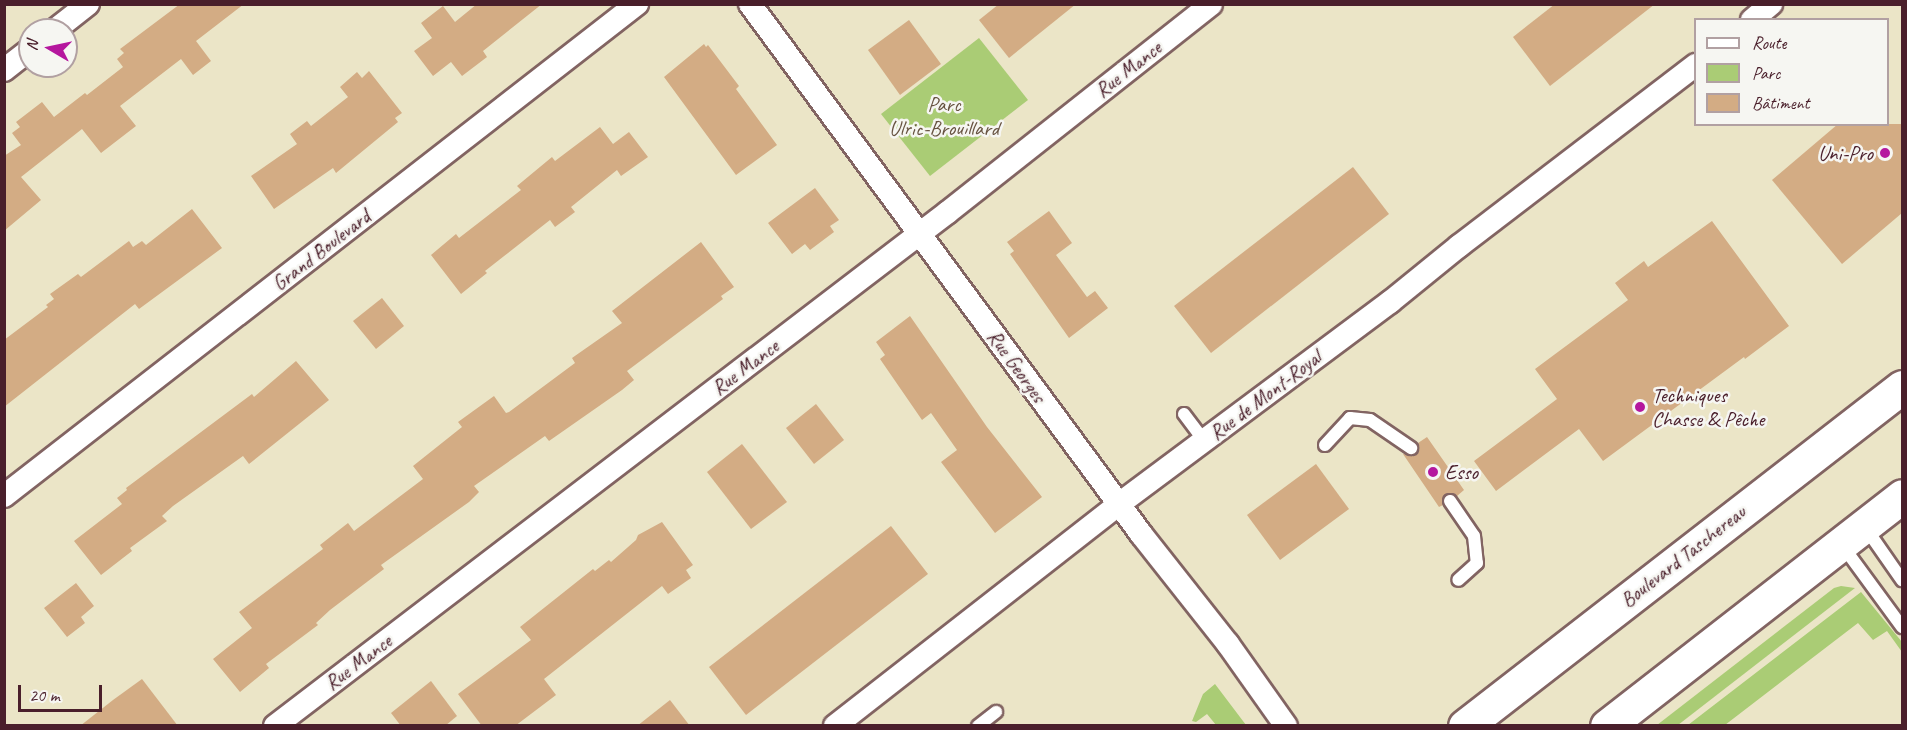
<!DOCTYPE html>
<html>
<head>
<meta charset="utf-8">
<style>
  body { margin:0 }
  #map { position:relative; width:1907px; height:730px; overflow:hidden; background:#ebe5c7; font-family:Caveat,sans-serif }
  div>[style] { position:absolute }
  [style*='--x'] { left:calc(var(--x)*1px); top:calc(var(--y)*1px); width:calc(var(--w)*1px); rotate:calc(var(--a)*1deg) }
  .green>* { inset:0; background:#aacc75 }
  .building>* { inset:0; background:#d3ac84 }
  .roads { filter:drop-shadow(2px 0 #826462) drop-shadow(-2px 0 #826462) drop-shadow(0 2px #826462) drop-shadow(0 -2px #826462) }
  .service>* { height:12px; margin:-6px; padding:0 6px; transform-origin:6px; border-radius:6px; background:#fff }
  .minor>* { height:22px; margin:-11px; padding:0 11px; transform-origin:11px; border-radius:11px; background:#fff }
  .primary>* { height:33px; margin:-16.5px; padding:0 16.5px; transform-origin:16.5px; border-radius:16.5px; background:#fff }
  .dots>* { width:16px; height:16px; translate:-50% -50%; box-sizing:border-box; border:3px solid #f6f6f2; border-radius:50% }
  span { translate:-50% -50%; white-space:nowrap; text-align:center; line-height:1.15; -webkit-text-stroke:5px #f6f6f2; paint-order:stroke }
  .street-label { font-size:21px; color:#4a1f2b }
  .park-label { font-size:21px; color:#675341 }
  .poi-label { font-size:21px; color:#4a1f2b }
  .right { translate:-100% -50%; text-align:right }
  .left { translate:0 -50%; text-align:left }
  .frame { position:absolute; inset:0; border:6px solid #4a1f2b; pointer-events:none }
  .legend { position:absolute; left:1694px; top:18px; width:195px; height:108px; box-sizing:border-box; background:#f6f6f2; border:2px solid #b1a0a2; margin:0; padding:8px 10px; list-style:none; font-size:18px; color:#4a1f2b }
  .legend li { display:flex; align-items:center; gap:12px; height:30px }
  .legend b { width:30px; border:2px solid #b1a0a2 }
  .north { position:absolute; left:18px; top:18px; width:60px; height:60px; box-sizing:border-box; background:#f6f6f2; border:2px solid #b1a0a2; border-radius:50%; rotate:279deg; font-size:16px; font-weight:700; line-height:24px; text-align:center; color:#4a1f2b }
  .north::after { content:''; display:block; margin:auto; width:21px; height:27px; background:#b5179e; clip-path:polygon(50% 0,100% 100%,50% 72%,0 100%) }
  .scale { position:absolute; left:18px; top:685px; width:84px; height:27px; box-sizing:border-box; border:3px solid #4a1f2b; border-top:0; padding-left:8px; font-size:18px; line-height:21px; white-space:nowrap; color:#4a1f2b; -webkit-text-stroke:4px #f6f6f2; paint-order:stroke }
</style>
</head>
<body>
<div id="map">
  <div class="green">
    <i style="clip-path:polygon(979px 38px,1028px 100px,930px 176px,881px 114px)"></i>
    <i style="clip-path:polygon(1841px 586px,1855px 588px,1678px 725px,1657px 725px,1834px 588px)"></i>
    <i style="clip-path:polygon(1861px 592px,1902px 642px,1902px 652px,1887px 631px,1873px 640px,1858px 623px,1725px 725px,1688px 725px)"></i>
    <i style="clip-path:polygon(1215px 684px,1246px 725px,1216px 725px,1207px 714px,1196px 722px,1192px 721px,1203px 694px)"></i>
  </div>
  <div class="building">
    <i style="clip-path:polygon(180px 4px,244px 4px,196px 41px,211px 61px,193px 75px,181px 59px,120px 106px,136px 126px,101px 153px,82px 129px,21px 177px,41px 200px,4px 231px,4px 156px,21px 145px,12px 133px,20px 127px,16px 122px,42px 102px,54px 117px,85px 93px,87px 95px,123px 67px,117px 59px,124px 53px,120px 49px)"></i>
    <i style="clip-path:polygon(477px 4px,542px 4px,483px 51px,487px 57px,462px 76px,451px 62px,433px 76px,414px 51px,432px 38px,421px 23px,443px 6px,455px 22px)"></i>
    <i style="clip-path:polygon(999px 4px,1076px 4px,1009px 58px,979px 20px)"></i>
    <i style="clip-path:polygon(1555px 4px,1655px 4px,1550px 86px,1513px 37px)"></i>
    <i style="clip-path:polygon(909px 20px,941px 64px,900px 95px,868px 50px)"></i>
    <i style="clip-path:polygon(704px 44px,706px 47px,708px 45px,739px 86px,736px 89px,777px 145px,736px 175px,664px 77px)"></i>
    <i style="clip-path:polygon(369px 71px,402px 113px,395px 118px,398px 122px,336px 173px,333px 168px,274px 209px,251px 176px,297px 144px,290px 134px,307px 121px,311px 126px,348px 97px,340px 87px,357px 72px,362px 78px)"></i>
    <i style="clip-path:polygon(1838px 124px,1902px 124px,1902px 213px,1842px 264px,1772px 180px)"></i>
    <i style="clip-path:polygon(600px 127px,613px 144px,629px 132px,648px 157px,621px 176px,617px 170px,571px 207px,575px 212px,555px 227px,550px 220px,485px 271px,487px 273px,461px 294px,431px 255px,456px 234px,459px 238px,521px 190px,517px 186px,552px 157px,555px 161px)"></i>
    <i style="clip-path:polygon(1353px 167px,1389px 214px,1211px 353px,1174px 306px)"></i>
    <i style="clip-path:polygon(815px 188px,839px 220px,830px 226px,834px 232px,810px 250px,805px 244px,792px 254px,768px 223px)"></i>
    <i style="clip-path:polygon(192px 209px,222px 248px,139px 309px,135px 304px,4px 407px,4px 340px,48px 307px,46px 305px,54px 299px,50px 294px,78px 274px,81px 277px,129px 241px,133px 247px,142px 241px,146px 245px)"></i>
    <i style="clip-path:polygon(1049px 211px,1072px 243px,1056px 255px,1087px 297px,1095px 291px,1108px 308px,1069px 338px,1010px 254px,1014px 251px,1007px 242px)"></i>
    <i style="clip-path:polygon(1712px 221px,1789px 326px,1745px 359px,1744px 357px,1603px 461px,1579px 429px,1496px 491px,1474px 461px,1557px 399px,1535px 369px,1628px 300px,1615px 283px,1644px 261px,1648px 267px)"></i>
    <i style="clip-path:polygon(701px 242px,734px 287px,721px 296px,723px 299px,627px 371px,634px 380px,622px 390px,549px 441px,545px 436px,474px 486px,479px 492px,469px 502px,381px 565px,384px 569px,330px 610px,316px 623px,318px 625px,266px 664px,269px 668px,240px 692px,213px 659px,252px 628px,239px 612px,323px 549px,320px 545px,348px 523px,354px 531px,423px 479px,413px 466px,462px 427px,458px 422px,494px 396px,506px 413px,509px 412px,575px 363px,572px 358px,622px 323px,612px 311px)"></i>
    <i style="clip-path:polygon(382px 298px,404px 326px,376px 349px,353px 321px)"></i>
    <i style="clip-path:polygon(910px 316px,987px 427px,1042px 497px,995px 533px,941px 462px,957px 450px,931px 413px,922px 420px,880px 359px,885px 355px,876px 342px)"></i>
    <i style="clip-path:polygon(296px 361px,329px 400px,249px 464px,243px 456px,173px 506px,162px 516px,167px 521px,130px 548px,132px 551px,101px 575px,74px 541px,122px 504px,117px 498px,127px 490px,126px 488px,252px 394px,254px 397px)"></i>
    <i style="clip-path:polygon(816px 404px,844px 440px,814px 464px,786px 428px)"></i>
    <i style="clip-path:polygon(1427px 437px,1464px 490px,1457px 496px,1450px 493px,1445px 495px,1443px 505px,1439px 507px,1403px 454px,1415px 455px,1419px 449px,1418px 443px)"></i>
    <i style="clip-path:polygon(742px 444px,787px 502px,751px 529px,707px 472px)"></i>
    <i style="clip-path:polygon(1316px 464px,1349px 509px,1280px 560px,1247px 515px)"></i>
    <i style="clip-path:polygon(662px 522px,693px 565px,686px 570px,691px 578px,668px 594px,662px 586px,544px 679px,556px 695px,515px 726px,482px 726px,458px 694px,531px 640px,520px 627px,593px 569px,595px 571px,609px 560px,611px 562px,636px 540px,638px 535px)"></i>
    <i style="clip-path:polygon(891px 526px,928px 574px,746px 715px,709px 667px)"></i>
    <i style="clip-path:polygon(76px 583px,94px 606px,81px 617px,85px 623px,67px 637px,44px 608px)"></i>
    <i style="clip-path:polygon(142px 679px,178px 726px,80px 726px,113px 700px)"></i>
    <i style="clip-path:polygon(431px 681px,457px 716px,445px 726px,401px 726px,391px 713px)"></i>
    <i style="clip-path:polygon(670px 700px,690px 726px,637px 726px)"></i>
  </div>
  <div class="roads">
    <div class="service">
      <i style="--x:1184;--y:414;--w:34;--a:53"></i>
      <i style="--x:1325;--y:445;--w:37;--a:-47"></i>
      <i style="--x:1350;--y:418;--w:20;--a:6"></i>
      <i style="--x:1370;--y:420;--w:50;--a:34.3"></i>
      <i style="--x:1450;--y:501;--w:42;--a:55.6"></i>
      <i style="--x:1474;--y:536;--w:27;--a:84"></i>
      <i style="--x:1477;--y:563;--w:25;--a:138"></i>
      <i style="--x:1865;--y:527;--w:65;--a:55.1"></i>
      <i style="--x:1842;--y:545;--w:102;--a:53.8"></i>
      <i style="--x:978;--y:726;--w:23;--a:-38"></i>
    </div>
    <div class="minor">
      <i style="--x:750;--y:4;--w:659;--a:53.58"></i>
      <i style="--x:1141;--y:534;--w:140;--a:51.7"></i>
      <i style="--x:1228;--y:644;--w:100;--a:54.7"></i>
      <i style="--x:1752;--y:20;--w:25;--a:-40"></i>
      <i style="--x:55;--y:30;--w:42;--a:-38.2"></i>
      <i style="--x:4;--y:70;--w:33;--a:-38"></i>
      <i style="--x:4;--y:496;--w:802;--a:-37.86"></i>
      <i style="--x:275;--y:726;--w:847;--a:-37.37"></i>
      <i style="--x:948;--y:212;--w:335;--a:-38.3"></i>
      <i style="--x:835;--y:726;--w:360;--a:-38"></i>
      <i style="--x:1119;--y:504;--w:338;--a:-36.7"></i>
      <i style="--x:1390;--y:302;--w:89;--a:-39.1"></i>
      <i style="--x:1459;--y:246;--w:298;--a:-37.4"></i>
    </div>
    <div class="primary">
      <i style="--x:1465;--y:726;--w:553;--a:-37.8"></i>
      <i style="--x:1607;--y:726;--w:374;--a:-37.9"></i>
    </div>
  </div>
  <div class="dots">
    <i style="left:1885px;top:153px;background:#b5179e"></i>
    <i style="left:1640px;top:407px;background:#b5179e"></i>
    <i style="left:1433px;top:472px;background:#b5179e"></i>
  </div>
  <div class="street-label">
    <span style="left:1128px;top:69px;rotate:-38deg">Rue Mance</span>
    <span style="left:321px;top:250px;rotate:-38deg">Grand Boulevard</span>
    <span style="left:1017px;top:366px;rotate:54deg">Rue Georges</span>
    <span style="left:745px;top:367px;rotate:-37deg">Rue Mance</span>
    <span style="left:1265px;top:395px;rotate:-37deg">Rue de Mont-Royal</span>
    <span style="left:1683px;top:556px;rotate:-38deg">Boulevard Taschereau</span>
    <span style="left:358px;top:662px;rotate:-37deg">Rue Mance</span>
  </div>
  <div class="park-label">
    <span style="left:944px;top:116px">Parc<br>Ulric-Brouillard</span>
  </div>
  <div class="poi-label">
    <span class="right" style="left:1873px;top:153px">Uni-Pro</span>
    <span class="left" style="left:1652px;top:407px">Techniques<br>Chasse &amp; Pêche</span>
    <span class="left" style="left:1445px;top:472px">Esso</span>
  </div>
  <div class="frame"></div>
  <ul class="legend">
  <li><b style="height:8px;background:#fff"></b>Route</li>
  <li><b style="height:16px;background:#aacc75"></b>Parc</li>
  <li><b style="height:16px;background:#d3ac84"></b>Bâtiment</li>
  </ul>
  <div class="north">N</div>
  <div class="scale">20 m</div>
</div>
</body>
</html>
